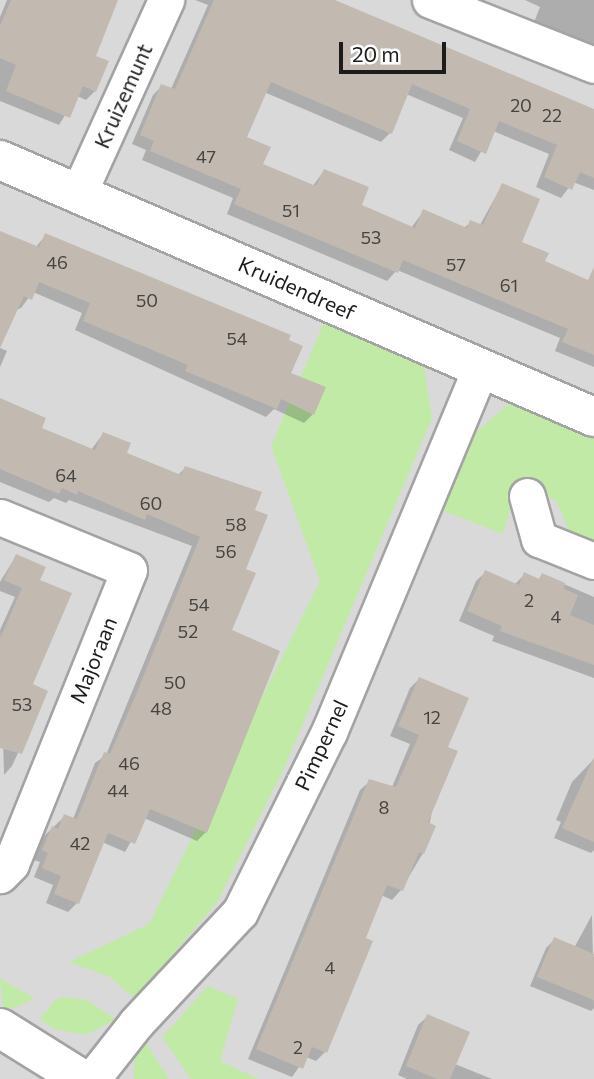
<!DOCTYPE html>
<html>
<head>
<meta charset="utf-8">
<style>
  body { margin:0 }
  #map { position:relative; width:594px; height:1079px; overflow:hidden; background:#eeebe2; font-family:Commissioner,sans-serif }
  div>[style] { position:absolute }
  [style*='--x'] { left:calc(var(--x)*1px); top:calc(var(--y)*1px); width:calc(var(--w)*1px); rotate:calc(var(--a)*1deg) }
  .residential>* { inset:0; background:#dad9d9 }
  .grass>* { inset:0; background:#c0eaa6 }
  .shadow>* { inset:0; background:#0003 }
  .building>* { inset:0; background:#c2bab1 }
  .roads { filter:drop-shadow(2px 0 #a3a3a3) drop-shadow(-2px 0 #a3a3a3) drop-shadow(0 2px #a3a3a3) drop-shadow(0 -2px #a3a3a3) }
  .minor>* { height:35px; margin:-17.5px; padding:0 17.5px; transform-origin:17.5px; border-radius:17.5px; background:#fff }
  .tertiary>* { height:38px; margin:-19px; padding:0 19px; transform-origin:19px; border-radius:19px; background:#fff }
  span { translate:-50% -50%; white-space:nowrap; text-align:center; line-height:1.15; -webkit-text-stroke:7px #fff; paint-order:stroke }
  .number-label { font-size:18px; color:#464441 }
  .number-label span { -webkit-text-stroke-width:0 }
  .street-label { font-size:21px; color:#1c1c1c }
  .scale { position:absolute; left:339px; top:42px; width:107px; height:32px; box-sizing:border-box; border:4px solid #1c1c1c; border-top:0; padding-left:9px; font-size:21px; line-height:24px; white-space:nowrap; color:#1c1c1c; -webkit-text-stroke:5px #fff; paint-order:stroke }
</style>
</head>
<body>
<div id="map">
  <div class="residential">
    <i style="clip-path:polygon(0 0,594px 0,594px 1079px,0 1079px)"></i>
  </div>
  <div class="grass">
    <i style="clip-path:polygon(325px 320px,423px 361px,432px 418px,285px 766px,218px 901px,135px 999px,110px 977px,69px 962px,149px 924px,320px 581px,271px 446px)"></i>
    <i style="clip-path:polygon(514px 399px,594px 432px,594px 546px,572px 537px,556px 500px,517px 487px,503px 534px,439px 509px,466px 441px)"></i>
    <i style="clip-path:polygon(0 978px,14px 987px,35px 998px,3px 1013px)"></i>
    <i style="clip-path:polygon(208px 986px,238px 999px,220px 1061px,258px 1079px,191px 1079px,162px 1037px)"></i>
    <i style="clip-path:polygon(64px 997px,87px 1000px,116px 1019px,86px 1035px,54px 1029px,40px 1019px,54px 1001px)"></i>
    <i style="clip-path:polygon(142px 1042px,146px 1043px,169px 1079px,134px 1079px,134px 1060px)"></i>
  </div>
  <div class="shadow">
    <i style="clip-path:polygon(7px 0,116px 0,94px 57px,95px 91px,86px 100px,77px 96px,59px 125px,0 101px,0 17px)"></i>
    <i style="clip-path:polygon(195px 0,330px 0,594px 129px,594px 190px,573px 182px,561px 198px,536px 187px,549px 154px,493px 131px,475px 162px,449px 150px,463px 118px,406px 94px,390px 133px,381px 142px,264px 92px,245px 138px,261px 165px,312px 187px,324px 171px,359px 206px,411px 228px,423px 212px,464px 228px,471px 222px,480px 225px,502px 185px,519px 243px,543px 262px,594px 284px,594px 367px,555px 351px,560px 338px,397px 270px,387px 281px,227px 214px,233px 198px,142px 160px,146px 150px,132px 144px,153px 95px,162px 86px,171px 89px,208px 5px)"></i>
    <i style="clip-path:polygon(525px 0,594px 0,594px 51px,533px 25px,540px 7px)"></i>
    <i style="clip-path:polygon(0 233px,35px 248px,46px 235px,289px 374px,313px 414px,304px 423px,274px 409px,266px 417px,75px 330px,82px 313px,33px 292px,21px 308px,0 316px)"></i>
    <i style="clip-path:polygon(0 348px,7px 351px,0 367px)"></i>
    <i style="clip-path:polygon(0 400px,39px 429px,91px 450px,103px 434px,125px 454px,177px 476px,185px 468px,253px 511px,229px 631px,206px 832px,197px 841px,144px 818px,125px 852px,102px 842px,77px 903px,68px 912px,46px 903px,53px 885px,34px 877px,40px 862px,34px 860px,43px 837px,65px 816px,73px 819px,95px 763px,106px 755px,192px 546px,69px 500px,66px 503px,54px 498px,49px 502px,0 482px)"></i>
    <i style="clip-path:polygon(16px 556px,38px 581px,31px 685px,46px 692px,12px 766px,4px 775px,0 630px,15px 597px,0 591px,0 582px)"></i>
    <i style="clip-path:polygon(486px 572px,514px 585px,525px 574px,538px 580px,543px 575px,594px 597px,594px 678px,492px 641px,494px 636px,459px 621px,476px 581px)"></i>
    <i style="clip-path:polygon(419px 679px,446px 748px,423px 853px,401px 890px,392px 900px,381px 895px,325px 1052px,316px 1061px,306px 1057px,292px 1077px,248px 1059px,360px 790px,370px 781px,392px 787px,410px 744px,390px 736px,410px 688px)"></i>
    <i style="clip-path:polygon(594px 759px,594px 850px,591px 853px,554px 838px,561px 822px,556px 820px,572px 782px)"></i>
    <i style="clip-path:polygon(592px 915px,594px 1008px,591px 1011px,530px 986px,546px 948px,554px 940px,574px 948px)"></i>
    <i style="clip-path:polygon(428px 1016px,455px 1064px,492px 1079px,407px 1079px,398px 1075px,418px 1025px)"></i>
  </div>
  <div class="building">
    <i style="clip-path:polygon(11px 0,118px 0,96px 56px,109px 61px,96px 92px,83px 86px,70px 118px,6px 91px,16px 65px,0 58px,0 26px)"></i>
    <i style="clip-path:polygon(214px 0,335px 0,594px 109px,594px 178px,580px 172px,572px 190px,544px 177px,557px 145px,499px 121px,486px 154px,457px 141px,470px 109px,412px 84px,392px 134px,271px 82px,247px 137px,271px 147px,263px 164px,316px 186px,324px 169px,369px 187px,362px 205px,415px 228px,423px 209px,467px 228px,470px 220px,483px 225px,502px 183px,540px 199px,522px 242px,549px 253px,545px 261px,588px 280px,594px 267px,594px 355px,562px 342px,568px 329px,403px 260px,398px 273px,234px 204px,241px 189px,150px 151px,154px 141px,140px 135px,161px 84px,175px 89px)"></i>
    <i style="clip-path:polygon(0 231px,39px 247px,45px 233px,291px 335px,289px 340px,303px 346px,291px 373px,326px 387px,314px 415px,281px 399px,277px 409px,185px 371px,188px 365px,83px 321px,90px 303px,39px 282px,32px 300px,24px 296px,0 348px)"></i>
    <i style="clip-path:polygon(0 398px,46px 418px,42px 428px,95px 450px,103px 432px,131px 443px,127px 453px,181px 475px,185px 466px,262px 492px,255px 510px,268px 515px,246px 569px,256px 573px,232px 630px,280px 651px,207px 833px,150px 809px,135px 844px,108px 833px,79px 904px,54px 894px,61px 876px,42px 868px,48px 853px,42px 850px,52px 826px,58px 829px,64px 814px,77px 819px,104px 752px,110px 754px,135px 697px,200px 537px,147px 514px,145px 520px,78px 491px,77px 495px,62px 488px,59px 494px,0 469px)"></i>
    <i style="clip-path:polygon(16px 554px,46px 567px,40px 580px,72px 593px,33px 684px,48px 691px,22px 754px,0 748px,0 639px,22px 588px,4px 580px)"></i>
    <i style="clip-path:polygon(485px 570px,519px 585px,524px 572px,539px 579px,542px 573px,565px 583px,564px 589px,578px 595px,570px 615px,594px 625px,594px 665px,500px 631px,502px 626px,467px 611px)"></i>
    <i style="clip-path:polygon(419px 677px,469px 698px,448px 747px,458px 751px,428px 822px,436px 826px,424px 854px,419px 852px,403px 891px,387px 885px,366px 938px,373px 941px,327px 1053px,312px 1047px,303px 1069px,256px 1049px,369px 779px,396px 787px,419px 735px,398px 726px)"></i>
    <i style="clip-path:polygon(594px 757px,594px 842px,562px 828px)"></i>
    <i style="clip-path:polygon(554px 937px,594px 954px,594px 1000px,537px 977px)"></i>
    <i style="clip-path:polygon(427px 1014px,470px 1032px,450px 1079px,437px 1079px,406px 1066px)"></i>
  </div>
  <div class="roads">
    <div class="minor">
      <i style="--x:430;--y:0;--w:176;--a:21.6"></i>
      <i style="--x:79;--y:192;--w:211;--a:-65.6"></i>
      <i style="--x:527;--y:496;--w:45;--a:74.4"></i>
      <i style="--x:539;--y:539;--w:59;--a:21.8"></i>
      <i style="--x:0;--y:517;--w:139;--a:22.3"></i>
      <i style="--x:129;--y:570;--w:317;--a:111.9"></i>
      <i style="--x:11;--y:864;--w:16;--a:135"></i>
      <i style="--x:92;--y:1079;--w:71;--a:-51.8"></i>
      <i style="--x:136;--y:1023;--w:152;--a:-46.9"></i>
      <i style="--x:240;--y:912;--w:201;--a:-63.7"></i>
      <i style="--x:329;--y:732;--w:393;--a:-67.4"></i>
    </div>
    <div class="tertiary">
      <i style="--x:0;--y:160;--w:647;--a:23.4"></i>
      <i style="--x:0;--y:1028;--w:97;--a:31.9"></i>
    </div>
  </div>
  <div class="number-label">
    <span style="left:521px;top:105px">20</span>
    <span style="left:552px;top:115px">22</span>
    <span style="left:206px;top:156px">47</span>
    <span style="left:291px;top:210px">51</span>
    <span style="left:371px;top:237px">53</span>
    <span style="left:57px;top:262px">46</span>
    <span style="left:456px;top:264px">57</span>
    <span style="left:509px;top:285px">61</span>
    <span style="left:147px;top:300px">50</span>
    <span style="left:237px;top:338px">54</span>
    <span style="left:66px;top:475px">64</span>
    <span style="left:151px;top:503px">60</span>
    <span style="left:236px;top:524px">58</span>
    <span style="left:226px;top:551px">56</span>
    <span style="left:529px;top:600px">2</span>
    <span style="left:199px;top:604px">54</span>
    <span style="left:556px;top:616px">4</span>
    <span style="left:188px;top:631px">52</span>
    <span style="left:175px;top:682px">50</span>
    <span style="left:22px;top:704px">53</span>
    <span style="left:161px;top:708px">48</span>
    <span style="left:432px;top:717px">12</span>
    <span style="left:129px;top:763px">46</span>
    <span style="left:118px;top:790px">44</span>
    <span style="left:384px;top:807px">8</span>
    <span style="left:80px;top:843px">42</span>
    <span style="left:330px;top:967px">4</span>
    <span style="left:298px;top:1047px">2</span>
  </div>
  <div class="street-label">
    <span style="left:123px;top:96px;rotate:-66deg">Kruizemunt</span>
    <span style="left:297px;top:288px;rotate:24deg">Kruidendreef</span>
    <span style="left:93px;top:660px;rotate:-68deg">Majoraan</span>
    <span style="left:321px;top:745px;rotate:-65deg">Pimpernel</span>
  </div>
  <div class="scale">20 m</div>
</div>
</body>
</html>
